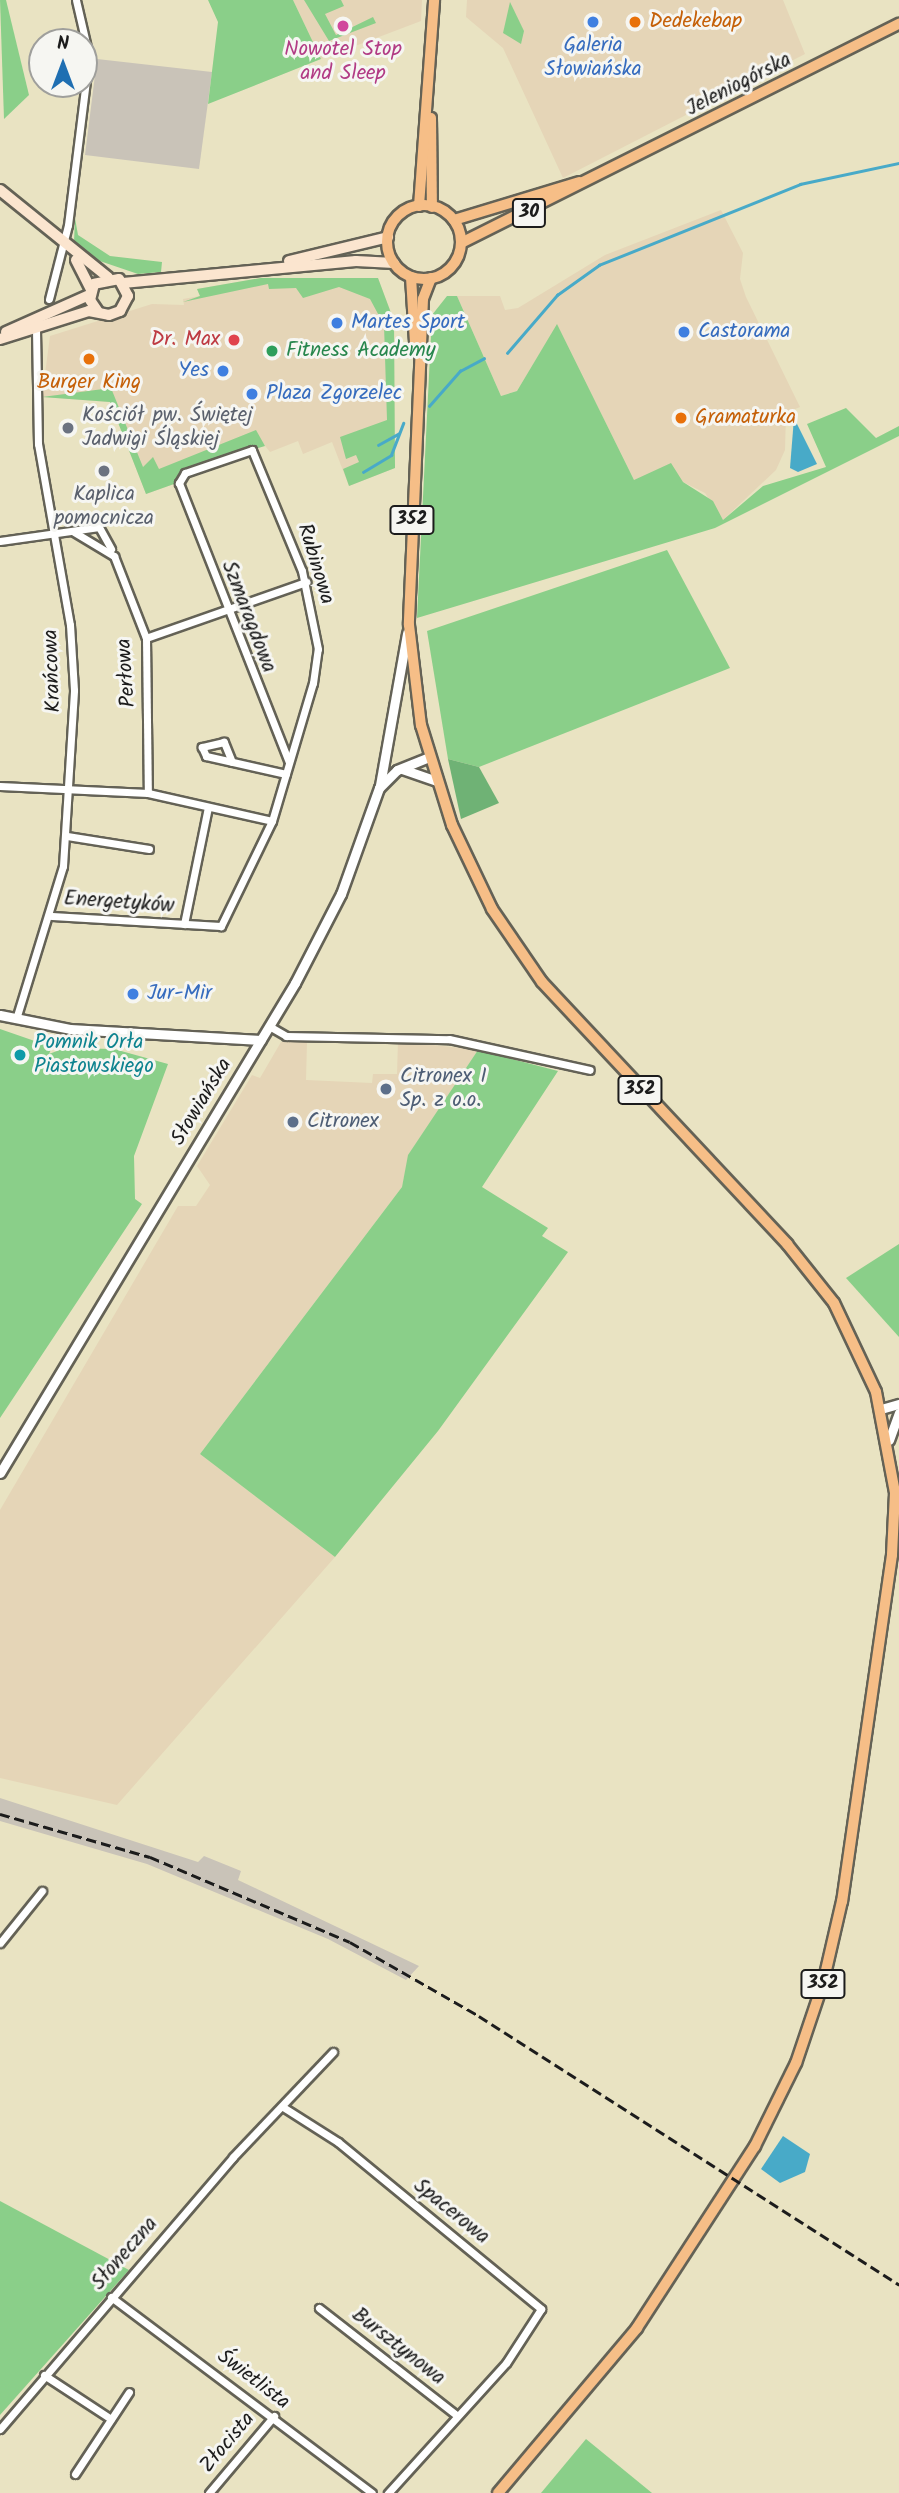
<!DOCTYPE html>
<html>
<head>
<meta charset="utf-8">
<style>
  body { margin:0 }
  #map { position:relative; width:899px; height:2493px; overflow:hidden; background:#e9e3c2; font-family:Kalam,sans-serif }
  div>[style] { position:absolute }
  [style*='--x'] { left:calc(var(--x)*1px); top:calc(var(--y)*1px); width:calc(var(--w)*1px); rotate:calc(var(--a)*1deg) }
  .built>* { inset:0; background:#e5d5b7 }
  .industrial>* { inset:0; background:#c9c3b8 }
  .green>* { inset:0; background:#8acf89 }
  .forest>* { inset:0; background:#6fb275 }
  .water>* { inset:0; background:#48aac8 }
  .stream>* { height:2.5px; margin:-1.25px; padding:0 1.25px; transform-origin:1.25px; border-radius:1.25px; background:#48aac8 }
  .roads { filter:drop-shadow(2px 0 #646256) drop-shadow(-2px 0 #646256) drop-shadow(0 2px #646256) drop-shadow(0 -2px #646256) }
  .minor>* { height:7px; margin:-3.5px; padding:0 3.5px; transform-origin:3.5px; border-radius:3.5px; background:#fff }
  .tertiary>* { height:9px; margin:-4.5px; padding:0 4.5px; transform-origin:4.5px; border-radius:4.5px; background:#fff }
  .secondary>* { height:10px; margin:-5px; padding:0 5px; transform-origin:5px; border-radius:5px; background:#fbe5cf }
  .primary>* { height:10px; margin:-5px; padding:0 5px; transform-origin:5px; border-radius:5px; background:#f6be87 }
  .primary>.ring { margin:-5px; padding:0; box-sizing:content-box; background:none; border:10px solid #f6be87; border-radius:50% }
  .rail>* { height:2.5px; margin-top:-1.25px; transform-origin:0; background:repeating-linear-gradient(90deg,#1c1c1c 0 10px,transparent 0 15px) }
  .dots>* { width:19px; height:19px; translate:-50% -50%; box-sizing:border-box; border:4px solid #f6f6f2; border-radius:50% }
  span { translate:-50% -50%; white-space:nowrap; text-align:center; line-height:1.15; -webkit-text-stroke:6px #f6f6f2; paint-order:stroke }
  .shield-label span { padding:2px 5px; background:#f6f6f2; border:2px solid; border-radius:5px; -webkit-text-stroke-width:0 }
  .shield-label { font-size:19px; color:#1c1c1c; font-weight:700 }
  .food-label { font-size:21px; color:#c56008 }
  .left { translate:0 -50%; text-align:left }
  .shop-label { font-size:21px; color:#366cbe }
  .right { translate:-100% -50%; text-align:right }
  .hotel-label { font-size:21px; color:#b23c85 }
  .street-label { font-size:21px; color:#1c1c1c }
  .health-label { font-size:21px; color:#be3a42 }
  .leisure-label { font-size:21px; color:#27864d }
  .worship-label { font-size:21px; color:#5b616d }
  .culture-label { font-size:21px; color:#0d838f }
  .service-label { font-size:21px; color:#4e5e75 }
  .north { position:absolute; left:28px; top:28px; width:70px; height:70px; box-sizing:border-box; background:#f6f6f2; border:2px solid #9f9f9c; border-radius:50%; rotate:0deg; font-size:19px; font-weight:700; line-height:28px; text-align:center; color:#1c1c1c }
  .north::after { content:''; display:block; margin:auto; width:24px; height:32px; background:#1f6fb2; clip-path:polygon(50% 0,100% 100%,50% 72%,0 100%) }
</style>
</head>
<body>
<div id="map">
  <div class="built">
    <i style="clip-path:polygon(293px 0,422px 0,421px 21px,321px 59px)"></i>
    <i style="clip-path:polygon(467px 0,783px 0,805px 54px,563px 178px,503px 48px,466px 17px)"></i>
    <i style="clip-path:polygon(721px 210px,743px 253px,740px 279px,746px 297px,800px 407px,786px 413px,785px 450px,776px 470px,723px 520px,705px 493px,683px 482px,634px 480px,557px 325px,517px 391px,501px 396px,457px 296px,500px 296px,505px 310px,518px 308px,605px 255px)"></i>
    <i style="clip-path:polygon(261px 278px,378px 278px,394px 321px,395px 468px,349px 486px,332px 442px,303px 454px,298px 441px,270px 452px,262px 442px,181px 471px,174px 484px,146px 494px,110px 402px,42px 397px,50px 336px,152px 304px,184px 305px,183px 299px,200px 296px,197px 289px)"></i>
    <i style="clip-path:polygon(398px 1041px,478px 1050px,409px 1154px,402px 1187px,200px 1454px,335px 1557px,117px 1805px,0 1778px,0 1510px,178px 1206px,196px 1206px,210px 1185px,197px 1166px,252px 1075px,260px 1078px,281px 1042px,307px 1042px,306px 1080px,372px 1083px,373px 1074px,397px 1074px)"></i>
  </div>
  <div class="industrial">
    <i style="clip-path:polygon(97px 59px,212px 72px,199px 169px,85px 155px)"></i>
    <i style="clip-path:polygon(0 1798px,198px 1862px,204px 1856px,241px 1871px,238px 1880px,419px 1966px,406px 1980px,328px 1939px,147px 1864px,0 1821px)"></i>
  </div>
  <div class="green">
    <i style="clip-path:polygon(0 0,6px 0,29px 95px,4px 119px)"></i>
    <i style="clip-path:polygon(208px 0,293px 0,321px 59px,208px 104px,218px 22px)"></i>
    <i style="clip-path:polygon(304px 0,341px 0,344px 6px,325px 14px,336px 35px,373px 17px,376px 23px,329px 41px)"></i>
    <i style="clip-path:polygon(510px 2px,524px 31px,521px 44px,503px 33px)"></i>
    <i style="clip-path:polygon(75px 218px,78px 235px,110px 256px,162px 262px,161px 272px,138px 274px,88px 257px,74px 242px)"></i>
    <i style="clip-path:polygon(261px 278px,378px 278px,394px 321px,395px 468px,349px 486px,343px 469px,359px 462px,356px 455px,346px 459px,340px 437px,387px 420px,384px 325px,370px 299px,339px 287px,303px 298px,296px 288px,269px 289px,268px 284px,183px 302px,200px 296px,197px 289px)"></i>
    <i style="clip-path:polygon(447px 296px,457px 296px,501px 396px,517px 391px,557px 324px,634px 480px,671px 463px,683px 482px,713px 501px,723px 520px,763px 486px,826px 467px,807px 424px,846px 408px,876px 438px,899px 426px,899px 436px,715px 528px,417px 618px,432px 315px)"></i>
    <i style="clip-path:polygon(111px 388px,143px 467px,153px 457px,159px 469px,256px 430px,265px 446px,181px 471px,174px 484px,146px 494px,110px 402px,42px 397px)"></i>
    <i style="clip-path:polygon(667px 550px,730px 668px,479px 767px,448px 759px,427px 631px)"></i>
    <i style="clip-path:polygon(0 1029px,52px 1047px,49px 1054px,65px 1048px,114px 1049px,168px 1064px,134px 1156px,135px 1199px,142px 1204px,0 1418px)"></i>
    <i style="clip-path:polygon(478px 1050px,558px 1071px,482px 1187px,548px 1228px,542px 1236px,568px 1252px,438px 1431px,335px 1557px,200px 1454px,402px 1187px,408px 1155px)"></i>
    <i style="clip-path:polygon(899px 1244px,899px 1337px,846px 1278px)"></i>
    <i style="clip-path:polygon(0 2201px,129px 2270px,0 2415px)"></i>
    <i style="clip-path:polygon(586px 2439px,652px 2493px,541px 2493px)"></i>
  </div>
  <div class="forest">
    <i style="clip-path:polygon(448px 759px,479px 767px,499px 803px,461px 819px)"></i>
  </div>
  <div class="water">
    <i style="clip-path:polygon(794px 418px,817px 464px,798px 472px,790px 468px)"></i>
    <i style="clip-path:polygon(783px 2136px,810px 2154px,805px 2172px,780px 2183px,761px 2169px)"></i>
  </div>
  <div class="stream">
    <i style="--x:507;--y:353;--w:77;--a:-49.2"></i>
    <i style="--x:557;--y:295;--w:52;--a:-35.5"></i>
    <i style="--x:599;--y:265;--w:217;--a:-21.9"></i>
    <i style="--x:800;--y:184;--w:101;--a:-12"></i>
    <i style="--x:429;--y:406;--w:47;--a:-48.5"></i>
    <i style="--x:460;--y:371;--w:27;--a:-28"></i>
    <i style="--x:378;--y:445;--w:23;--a:-29"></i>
    <i style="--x:363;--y:472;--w:33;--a:-31"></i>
    <i style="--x:391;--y:455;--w:34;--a:-69"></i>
  </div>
  <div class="roads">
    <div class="minor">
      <i style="--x:49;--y:299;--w:76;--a:-75.6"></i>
      <i style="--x:68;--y:225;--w:170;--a:-82.9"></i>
      <i style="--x:89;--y:56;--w:57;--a:-103.1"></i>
      <i style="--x:74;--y:532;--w:47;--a:31"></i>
      <i style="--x:114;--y:556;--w:88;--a:68.7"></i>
      <i style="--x:146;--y:638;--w:155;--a:89.3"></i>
      <i style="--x:0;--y:541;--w:100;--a:-8"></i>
      <i style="--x:99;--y:527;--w:25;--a:61"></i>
      <i style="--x:146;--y:638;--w:170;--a:-19.3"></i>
      <i style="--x:232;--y:762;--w:22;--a:-112"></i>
      <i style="--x:224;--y:742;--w:23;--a:167"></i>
      <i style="--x:202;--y:747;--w:10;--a:66"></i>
      <i style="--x:206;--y:756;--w:82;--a:12.7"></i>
      <i style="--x:0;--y:786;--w:148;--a:2.7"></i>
      <i style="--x:148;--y:793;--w:127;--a:12.7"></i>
      <i style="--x:272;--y:821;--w:117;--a:115.9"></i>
      <i style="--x:221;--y:926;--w:170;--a:-176.6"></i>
      <i style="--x:272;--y:821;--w:144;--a:-73.5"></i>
      <i style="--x:313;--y:683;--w:34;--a:-82"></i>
      <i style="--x:318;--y:649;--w:80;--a:-101.6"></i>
      <i style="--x:302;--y:571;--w:131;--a:-112.5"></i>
      <i style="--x:252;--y:450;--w:71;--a:161.1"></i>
      <i style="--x:185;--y:473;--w:12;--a:121"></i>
      <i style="--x:179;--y:483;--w:300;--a:68.5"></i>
      <i style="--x:67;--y:836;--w:83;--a:9"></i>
      <i style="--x:184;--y:924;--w:119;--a:-78.4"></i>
      <i style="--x:16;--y:1019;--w:160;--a:-72.9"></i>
      <i style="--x:63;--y:866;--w:176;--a:-86.4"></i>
      <i style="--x:74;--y:690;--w:65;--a:-93.5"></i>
      <i style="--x:70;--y:625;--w:184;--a:-100"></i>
      <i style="--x:38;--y:444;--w:120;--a:-91"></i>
      <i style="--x:269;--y:1026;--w:20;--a:30"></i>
      <i style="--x:286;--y:1036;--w:163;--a:1.1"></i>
      <i style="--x:449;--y:1039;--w:144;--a:12.4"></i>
      <i style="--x:0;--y:1943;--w:67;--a:-51.1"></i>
      <i style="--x:283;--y:2107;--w:65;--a:32.5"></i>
      <i style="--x:338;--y:2142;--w:263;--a:39.4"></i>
      <i style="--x:541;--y:2309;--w:64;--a:122.9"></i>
      <i style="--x:506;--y:2363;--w:176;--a:132.2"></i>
      <i style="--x:111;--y:2297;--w:326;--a:36.9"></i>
      <i style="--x:319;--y:2308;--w:172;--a:37.9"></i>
      <i style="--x:44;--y:2375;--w:80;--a:33.3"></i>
      <i style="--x:0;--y:2429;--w:358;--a:-49.4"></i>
      <i style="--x:233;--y:2157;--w:145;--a:-46.4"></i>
      <i style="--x:75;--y:2474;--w:98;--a:-56.6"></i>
      <i style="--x:209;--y:2493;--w:101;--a:-49.8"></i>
    </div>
    <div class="tertiary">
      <i style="--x:402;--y:769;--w:36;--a:19"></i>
      <i style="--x:380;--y:785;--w:154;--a:-79.9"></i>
      <i style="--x:0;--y:1015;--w:71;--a:11.3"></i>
      <i style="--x:70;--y:1029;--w:191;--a:3.3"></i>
      <i style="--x:881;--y:1409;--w:19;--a:-16"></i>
      <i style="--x:889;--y:1440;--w:29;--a:-70"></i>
      <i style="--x:0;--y:1473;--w:572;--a:-58.95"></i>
      <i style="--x:295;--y:983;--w:100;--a:-62.7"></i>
      <i style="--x:341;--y:894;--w:113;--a:-70.3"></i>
      <i style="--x:379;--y:788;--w:25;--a:-45"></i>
      <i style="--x:397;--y:770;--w:35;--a:-22"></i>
    </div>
    <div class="secondary">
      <i style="--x:0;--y:190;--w:139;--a:38.9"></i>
      <i style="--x:76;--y:260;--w:33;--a:63"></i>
      <i style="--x:289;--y:261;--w:102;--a:-13.6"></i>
      <i style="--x:123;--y:283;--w:234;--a:-5.4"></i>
      <i style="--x:356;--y:261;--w:38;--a:3"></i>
      <i style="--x:6;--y:332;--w:91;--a:-24"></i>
      <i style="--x:0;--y:339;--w:93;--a:-17.5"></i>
      <i style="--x:89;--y:311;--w:20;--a:11"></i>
      <i style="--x:109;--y:315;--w:12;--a:-20"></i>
      <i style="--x:120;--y:311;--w:17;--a:-62"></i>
      <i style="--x:128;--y:296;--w:19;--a:-118"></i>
      <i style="--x:119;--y:279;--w:25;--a:169"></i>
      <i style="--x:94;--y:284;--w:16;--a:104"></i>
      <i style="--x:90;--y:300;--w:14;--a:56"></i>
    </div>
    <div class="primary">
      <i style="--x:431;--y:118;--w:89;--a:89.4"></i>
      <i class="ring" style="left:387px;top:205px;width:64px;height:64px"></i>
      <i style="--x:419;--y:206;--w:207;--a:-85.8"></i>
      <i style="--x:454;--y:220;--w:131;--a:-16.9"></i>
      <i style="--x:461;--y:243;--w:490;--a:-26.6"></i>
      <i style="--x:411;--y:277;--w:66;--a:86.5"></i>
      <i style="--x:431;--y:278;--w:22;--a:111"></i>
      <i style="--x:423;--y:299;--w:326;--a:92.5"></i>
      <i style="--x:409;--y:625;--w:101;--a:83.2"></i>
      <i style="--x:421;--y:725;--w:105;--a:72.8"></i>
      <i style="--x:452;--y:825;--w:93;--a:64.5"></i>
      <i style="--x:492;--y:909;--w:88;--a:55.6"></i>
      <i style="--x:542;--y:982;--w:359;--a:46.9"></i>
      <i style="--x:787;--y:1244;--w:75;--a:51.5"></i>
      <i style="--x:834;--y:1303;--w:98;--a:64.7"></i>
      <i style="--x:876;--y:1392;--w:103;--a:79.3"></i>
      <i style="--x:895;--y:1493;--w:62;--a:92.8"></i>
      <i style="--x:892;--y:1555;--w:350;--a:98.2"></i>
      <i style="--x:842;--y:1901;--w:84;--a:103"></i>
      <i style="--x:823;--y:1983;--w:84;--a:108.6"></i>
      <i style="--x:796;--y:2063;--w:93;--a:116.3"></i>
      <i style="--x:755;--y:2146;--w:217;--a:123"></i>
      <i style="--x:637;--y:2328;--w:216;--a:130.1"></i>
    </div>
  </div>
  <div class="rail">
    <i style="--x:0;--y:1814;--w:156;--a:16"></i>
    <i style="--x:150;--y:1857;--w:217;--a:23"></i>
    <i style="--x:350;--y:1942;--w:149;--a:29.8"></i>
    <i style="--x:479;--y:2016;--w:499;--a:32.6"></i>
  </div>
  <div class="dots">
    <i style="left:593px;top:22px;background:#3f7fe0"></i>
    <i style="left:635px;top:22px;background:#e8710a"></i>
    <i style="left:343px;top:26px;background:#d1479c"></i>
    <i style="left:337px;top:323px;background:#3f7fe0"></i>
    <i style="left:684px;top:332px;background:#3f7fe0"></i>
    <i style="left:234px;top:340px;background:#e0444e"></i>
    <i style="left:272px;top:351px;background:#2e9e5b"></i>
    <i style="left:89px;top:359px;background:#e8710a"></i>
    <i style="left:223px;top:371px;background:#3f7fe0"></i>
    <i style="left:252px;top:394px;background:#3f7fe0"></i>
    <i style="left:681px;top:418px;background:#e8710a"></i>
    <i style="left:68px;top:428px;background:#6b7280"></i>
    <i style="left:104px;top:471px;background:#6b7280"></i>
    <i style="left:133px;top:994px;background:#3f7fe0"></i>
    <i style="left:20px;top:1055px;background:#0f9aa8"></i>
    <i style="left:386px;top:1089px;background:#5c6f8a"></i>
    <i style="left:293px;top:1122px;background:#5c6f8a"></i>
  </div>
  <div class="shield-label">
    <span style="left:529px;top:213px">30</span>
    <span style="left:412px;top:520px">352</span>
    <span style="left:640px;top:1090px">352</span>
    <span style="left:823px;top:1984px">352</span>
  </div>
  <div class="food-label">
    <span class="left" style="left:649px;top:22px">Dedekebap</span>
    <span style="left:89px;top:383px">Burger King</span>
    <span class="left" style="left:695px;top:418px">Gramaturka</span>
  </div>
  <div class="shop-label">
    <span style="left:593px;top:58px">Galeria<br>Słowiańska</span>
    <span class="left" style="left:351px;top:323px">Martes Sport</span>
    <span class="left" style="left:698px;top:332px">Castorama</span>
    <span class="right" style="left:209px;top:371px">Yes</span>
    <span class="left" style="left:266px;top:394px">Plaza Zgorzelec</span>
    <span class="left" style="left:147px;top:994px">Jur-Mir</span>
  </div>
  <div class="hotel-label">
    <span style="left:343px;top:62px">Nowotel Stop<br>and Sleep</span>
  </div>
  <div class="street-label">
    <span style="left:739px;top:85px;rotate:-27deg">Jeleniogórska</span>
    <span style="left:315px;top:564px;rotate:73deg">Rubinowa</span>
    <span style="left:248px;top:617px;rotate:69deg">Szmaragdowa</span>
    <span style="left:53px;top:671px;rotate:-92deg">Krańcowa</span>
    <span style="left:127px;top:673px;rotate:-94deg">Perłowa</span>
    <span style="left:119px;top:903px;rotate:4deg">Energetyków</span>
    <span style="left:202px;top:1102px;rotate:-59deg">Słowiańska</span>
    <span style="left:451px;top:2212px;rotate:39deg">Spacerowa</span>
    <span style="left:125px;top:2254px;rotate:-49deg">Słoneczna</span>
    <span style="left:398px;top:2347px;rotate:38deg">Bursztynowa</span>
    <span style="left:253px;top:2380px;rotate:37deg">Świetlista</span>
    <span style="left:228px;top:2443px;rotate:-50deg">Złocista</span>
  </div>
  <div class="health-label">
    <span class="right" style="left:220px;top:340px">Dr. Max</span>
  </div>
  <div class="leisure-label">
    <span class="left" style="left:286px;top:351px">Fitness Academy</span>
  </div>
  <div class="worship-label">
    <span class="left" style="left:82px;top:428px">Kościół pw. Świętej<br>Jadwigi Śląskiej</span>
    <span style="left:104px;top:507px">Kaplica<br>pomocnicza</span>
  </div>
  <div class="culture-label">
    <span class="left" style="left:34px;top:1055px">Pomnik Orła<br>Piastowskiego</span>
  </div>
  <div class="service-label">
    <span class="left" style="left:400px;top:1089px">Citronex I<br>Sp. z o.o.</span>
    <span class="left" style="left:307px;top:1122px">Citronex</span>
  </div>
  <div class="north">N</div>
</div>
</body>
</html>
